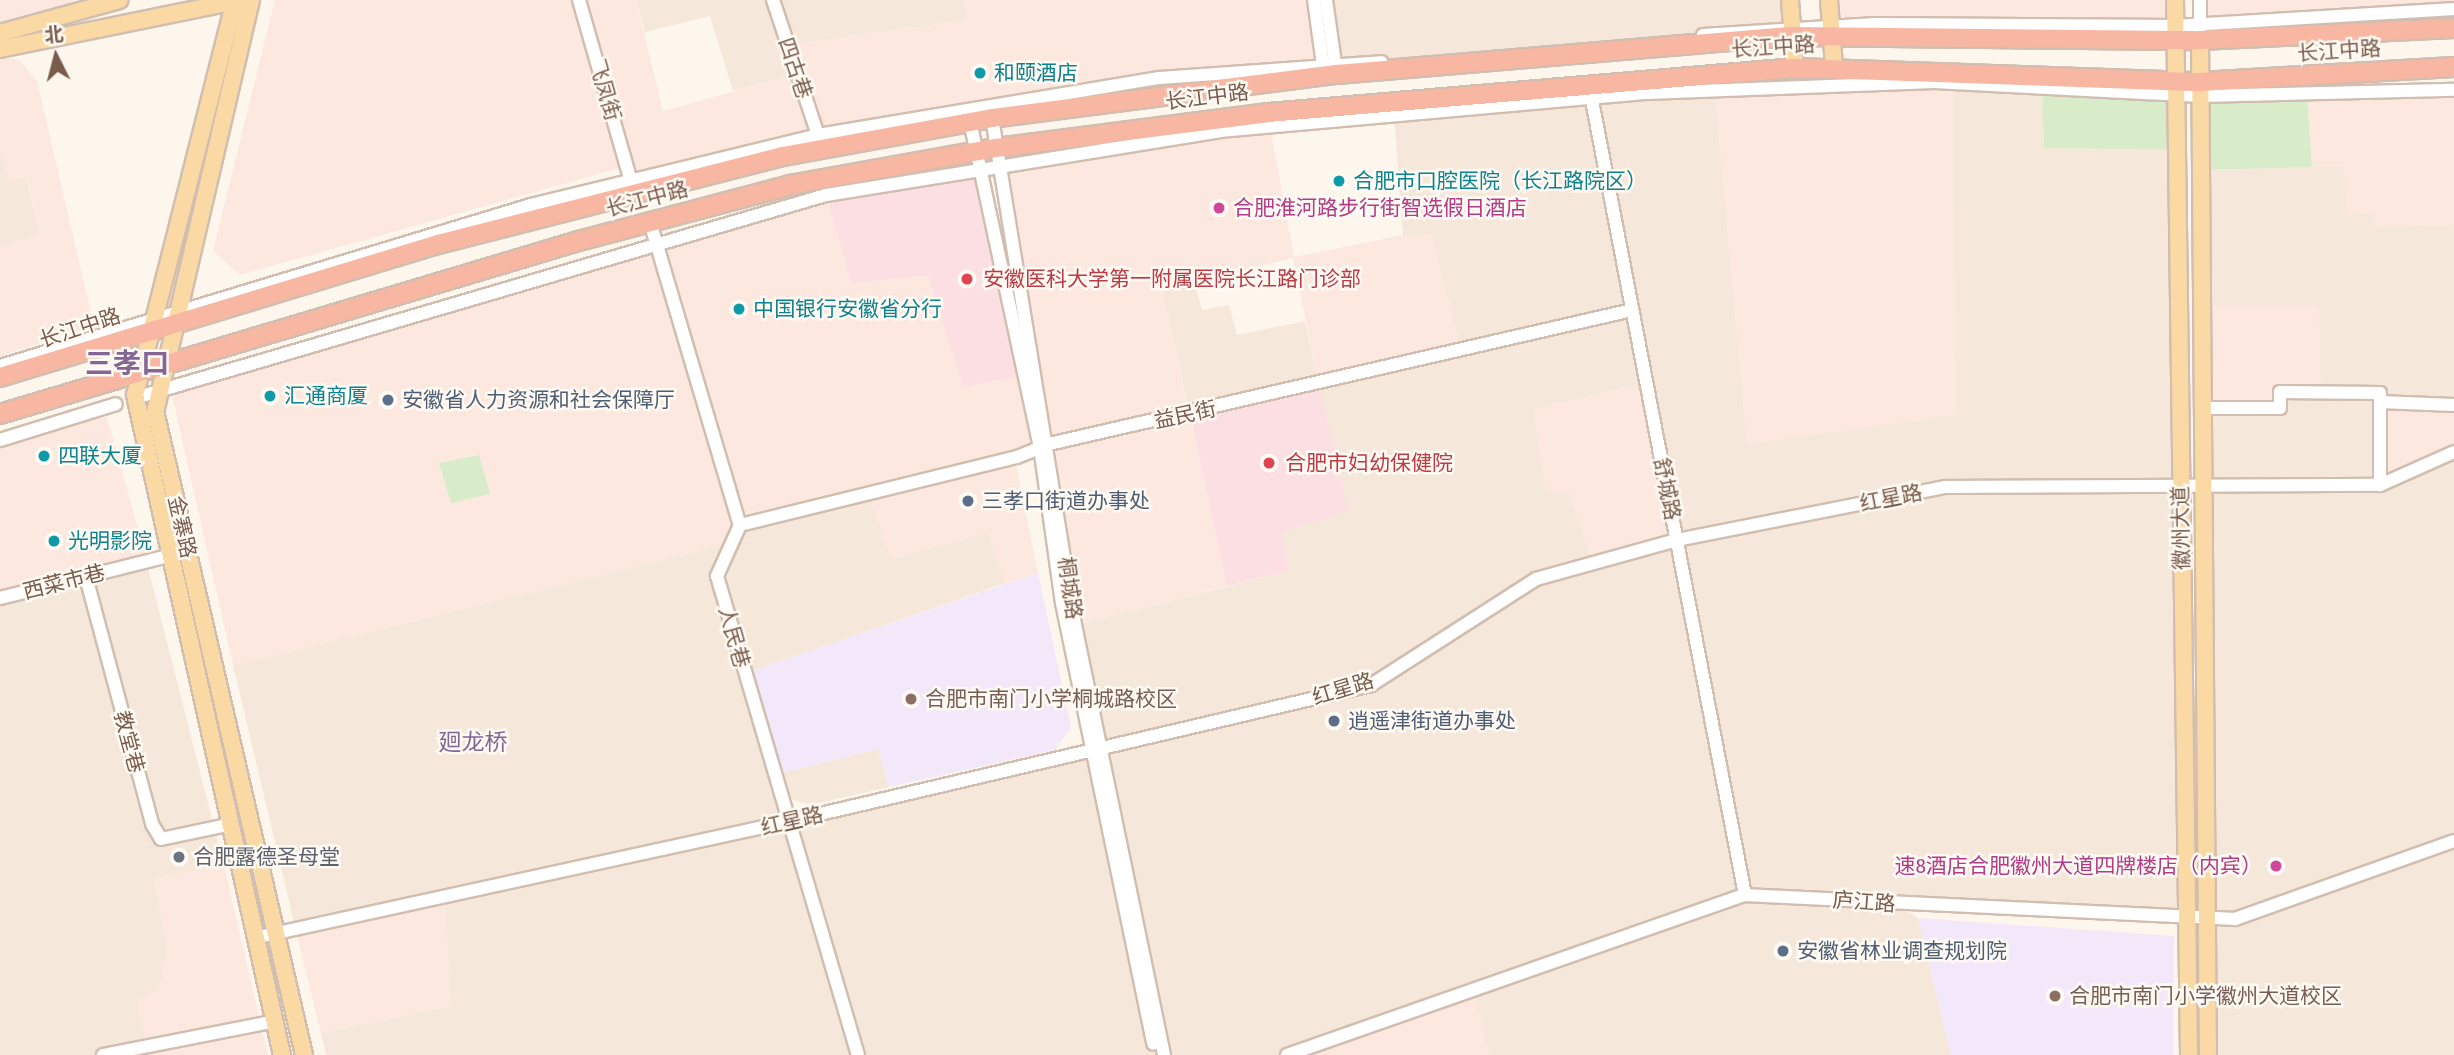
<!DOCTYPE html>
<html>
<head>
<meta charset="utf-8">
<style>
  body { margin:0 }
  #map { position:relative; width:2454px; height:1055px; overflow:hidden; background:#fdf6ec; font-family:"Fira Sans Condensed","Noto Sans SC",sans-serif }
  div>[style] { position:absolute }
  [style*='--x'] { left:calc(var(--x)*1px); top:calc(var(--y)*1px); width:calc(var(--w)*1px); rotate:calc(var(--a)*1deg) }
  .residential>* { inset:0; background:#f5e8da }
  .commercial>* { inset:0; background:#fde8e0 }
  .education>* { inset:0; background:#f3e8fa }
  .medical>* { inset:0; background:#fbdfe3 }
  .green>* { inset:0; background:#d8ecc9 }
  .roads { filter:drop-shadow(2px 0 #d1beb0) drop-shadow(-2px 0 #d1beb0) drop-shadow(0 2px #d1beb0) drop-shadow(0 -2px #d1beb0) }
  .minor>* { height:12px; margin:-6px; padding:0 6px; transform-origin:6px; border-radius:6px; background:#fff }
  .major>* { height:16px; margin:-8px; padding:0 8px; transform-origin:8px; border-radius:8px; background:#fbd9a5 }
  .highway>* { height:18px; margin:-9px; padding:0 9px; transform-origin:9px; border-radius:9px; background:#f7b7a3 }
  .dots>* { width:19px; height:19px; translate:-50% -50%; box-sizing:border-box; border:4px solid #fffaf3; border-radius:50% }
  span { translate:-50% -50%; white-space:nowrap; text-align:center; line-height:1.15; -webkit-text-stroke:5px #fffaf3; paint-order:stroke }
  .street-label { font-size:21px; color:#7a5c4d }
  .culture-label { font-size:21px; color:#0d838f }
  .left { translate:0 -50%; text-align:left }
  .hotel-label { font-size:21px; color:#b23c85 }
  .right { translate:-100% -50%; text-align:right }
  .health-label { font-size:21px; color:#be3a42 }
  .service-label { font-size:21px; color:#4e5e75 }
  .education-label { font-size:21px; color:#785e54 }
  .worship-label { font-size:21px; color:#5b616d }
  .neighbourhood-label { font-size:23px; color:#846695 }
  .district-label { font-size:28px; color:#846695; font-weight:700 }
  .north { position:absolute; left:21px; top:21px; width:70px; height:70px; -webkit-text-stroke:5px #fffaf3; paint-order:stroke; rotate:354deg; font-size:19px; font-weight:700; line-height:28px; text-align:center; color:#7a5c4d }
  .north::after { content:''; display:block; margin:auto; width:24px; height:32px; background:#7a5c4d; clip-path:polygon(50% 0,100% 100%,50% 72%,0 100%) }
</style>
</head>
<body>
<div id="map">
  <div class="residential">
    <i style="clip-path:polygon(636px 0,964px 0,968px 20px,787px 45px,796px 74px,733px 91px,710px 16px,645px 32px)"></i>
    <i style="clip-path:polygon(1326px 0,1790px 0,1792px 27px,1335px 65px)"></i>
    <i style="clip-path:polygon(evenodd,1953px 83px,2042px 87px,2044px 148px,2176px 150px,2185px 921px,1898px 905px,1918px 918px,1951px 1055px,1489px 1055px,1473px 991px,1288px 1055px,1164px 1055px,1075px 625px,1289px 571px,1282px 533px,1190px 415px,1162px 289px,1194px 281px,1202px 310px,1229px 305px,1237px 335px,1305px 321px,1319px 385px,1431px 235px,1403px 235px,1394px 116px,1715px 91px,1747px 443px,1953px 83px,1570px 493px,1676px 540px,1593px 564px,1570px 493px)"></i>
    <i style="clip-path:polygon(0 147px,26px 177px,40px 234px,0 247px)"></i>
    <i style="clip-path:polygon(2344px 166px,2375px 212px,2376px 226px,2454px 225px,2454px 1055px,2208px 1055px,2200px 170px)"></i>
    <i style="clip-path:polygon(870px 497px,988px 533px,1006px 583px,748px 672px,724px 573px,742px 532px)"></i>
    <i style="clip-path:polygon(728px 544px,717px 576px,786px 822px,1091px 751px,1155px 1055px,326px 1055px,321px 1033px,451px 1006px,444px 896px,297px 935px,233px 665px)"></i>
    <i style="clip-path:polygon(148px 568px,224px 866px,154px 879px,168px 951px,147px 1048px,103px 1055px,0 1055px,0 598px)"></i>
    <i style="clip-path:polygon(878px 749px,889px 787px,810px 805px,784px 797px,778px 774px)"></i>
  </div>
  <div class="commercial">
    <i style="clip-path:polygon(0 0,75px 0,46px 19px,0 30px)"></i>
    <i style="clip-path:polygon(275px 0,573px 0,620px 168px,240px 275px,213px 251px)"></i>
    <i style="clip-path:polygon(579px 0,636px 0,663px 111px,796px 74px,786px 45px,968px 20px,964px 0,1314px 0,1324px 66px,1159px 78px,631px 181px)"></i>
    <i style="clip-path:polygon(1829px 0,2175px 0,2175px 26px,1831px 26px)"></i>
    <i style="clip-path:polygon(2200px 0,2454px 0,2454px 9px,2200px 25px)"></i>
    <i style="clip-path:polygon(0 56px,19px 60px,37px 81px,94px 326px,0 356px,0 247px,40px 234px,27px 178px,10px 181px,0 147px)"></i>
    <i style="clip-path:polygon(1953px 83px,1956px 415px,1747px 444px,1715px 91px)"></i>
    <i style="clip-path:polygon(2454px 90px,2454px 225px,2375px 227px,2375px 212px,2347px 214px,2344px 167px,2312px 167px,2307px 95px)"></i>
    <i style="clip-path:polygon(1270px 127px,1294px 257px,1403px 235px,1431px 235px,1462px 351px,1319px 385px,1293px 258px,1162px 289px,1227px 586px,1075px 625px,1001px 168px)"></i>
    <i style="clip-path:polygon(826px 195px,928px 274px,963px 387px,1025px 376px,1040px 447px,740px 525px,728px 544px,233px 665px,172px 395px,655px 254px)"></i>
    <i style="clip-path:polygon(2201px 306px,2319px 306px,2321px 392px,2280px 392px,2280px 408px,2201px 408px)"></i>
    <i style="clip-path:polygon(1646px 382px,1677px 540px,1593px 564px,1570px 493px,1546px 491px,1533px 409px)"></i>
    <i style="clip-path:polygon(2380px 402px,2454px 405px,2454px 452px,2380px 485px)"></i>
    <i style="clip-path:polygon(107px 417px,146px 557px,0 598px,0 443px)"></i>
    <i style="clip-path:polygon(1015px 461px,1038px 573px,1006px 583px,988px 533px,891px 559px,870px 497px)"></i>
    <i style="clip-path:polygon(224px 866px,268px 1055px,103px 1055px,147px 1047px,137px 999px,158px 990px,168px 951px,154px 879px)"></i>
    <i style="clip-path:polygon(445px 896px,451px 1006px,321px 1033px,297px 935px)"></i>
    <i style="clip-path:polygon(1473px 989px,1489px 1055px,1287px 1055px)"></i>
  </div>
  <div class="education">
    <i style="clip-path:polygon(1038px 573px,1071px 727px,1055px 750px,889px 787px,878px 749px,778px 774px,748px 672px)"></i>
    <i style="clip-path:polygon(1918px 918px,2174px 936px,2173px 1055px,1951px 1055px)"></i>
  </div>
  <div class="medical">
    <i style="clip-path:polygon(982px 171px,1025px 376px,963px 387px,928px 275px,852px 283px,826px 195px)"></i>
    <i style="clip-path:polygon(1319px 385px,1349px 511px,1282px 533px,1289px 571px,1227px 586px,1190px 415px)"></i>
  </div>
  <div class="green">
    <i style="clip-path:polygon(2042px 87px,2176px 93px,2176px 150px,2044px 148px)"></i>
    <i style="clip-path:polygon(2307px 95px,2312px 167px,2200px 170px,2200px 96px)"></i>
    <i style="clip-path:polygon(479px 455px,490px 494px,451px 503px,439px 463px)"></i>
  </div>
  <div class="roads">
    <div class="minor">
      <i style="--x:579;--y:0;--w:188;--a:74"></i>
      <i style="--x:773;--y:0;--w:142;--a:71.6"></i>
      <i style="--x:1314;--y:0;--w:73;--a:82.1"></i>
      <i style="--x:1326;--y:0;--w:71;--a:81.9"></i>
      <i style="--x:2200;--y:33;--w:33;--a:-90"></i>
      <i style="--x:1703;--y:35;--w:172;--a:-3.7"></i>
      <i style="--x:1875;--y:24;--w:300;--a:0.4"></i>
      <i style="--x:2175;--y:26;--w:280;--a:-3.5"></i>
      <i style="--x:1590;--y:90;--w:820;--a:79.1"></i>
      <i style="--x:992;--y:118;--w:514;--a:80.7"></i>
      <i style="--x:1075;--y:625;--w:439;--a:78.3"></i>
      <i style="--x:970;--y:121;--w:333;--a:77.9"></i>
      <i style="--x:1040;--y:447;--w:158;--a:82"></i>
      <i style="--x:1062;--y:603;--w:450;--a:78.3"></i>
      <i style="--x:650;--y:222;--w:316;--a:73.5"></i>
      <i style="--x:740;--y:525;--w:56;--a:114.3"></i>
      <i style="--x:717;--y:576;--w:499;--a:73.6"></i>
      <i style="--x:0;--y:366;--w:555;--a:-16.87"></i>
      <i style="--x:531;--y:205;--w:295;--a:-13.7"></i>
      <i style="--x:818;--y:135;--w:346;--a:-9.5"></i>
      <i style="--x:1159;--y:78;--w:223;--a:-4.1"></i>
      <i style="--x:145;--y:395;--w:710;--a:-16.37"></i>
      <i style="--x:826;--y:195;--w:399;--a:-9.2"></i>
      <i style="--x:1220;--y:131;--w:429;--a:-5.1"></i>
      <i style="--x:1647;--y:93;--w:287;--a:-2.2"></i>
      <i style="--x:1934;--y:82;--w:266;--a:3"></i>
      <i style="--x:2200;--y:96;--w:254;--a:-1.4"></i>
      <i style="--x:2380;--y:402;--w:74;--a:2.3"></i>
      <i style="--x:2201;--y:408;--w:79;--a:0"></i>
      <i style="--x:2280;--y:408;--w:16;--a:-90"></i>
      <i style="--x:2280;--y:392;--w:100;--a:0.6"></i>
      <i style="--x:2380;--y:393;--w:92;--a:90"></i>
      <i style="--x:0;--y:440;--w:121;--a:-17.2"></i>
      <i style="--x:740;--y:525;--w:285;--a:-13.8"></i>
      <i style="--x:1017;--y:457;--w:35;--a:-22"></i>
      <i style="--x:1049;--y:444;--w:598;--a:-12.94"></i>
      <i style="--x:86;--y:577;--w:256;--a:75"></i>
      <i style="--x:152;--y:824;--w:17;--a:59"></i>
      <i style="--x:161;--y:839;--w:67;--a:-12"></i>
      <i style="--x:0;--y:598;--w:173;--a:-14"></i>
      <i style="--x:254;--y:938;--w:544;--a:-12.3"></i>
      <i style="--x:786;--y:822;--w:601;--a:-13.18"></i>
      <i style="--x:1371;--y:685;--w:196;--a:-32.7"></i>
      <i style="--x:1536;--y:579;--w:146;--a:-15.5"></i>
      <i style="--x:1677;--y:540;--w:273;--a:-11.2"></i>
      <i style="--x:1945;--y:487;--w:435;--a:-0.3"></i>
      <i style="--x:2380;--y:485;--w:81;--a:-24"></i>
      <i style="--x:103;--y:1055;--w:166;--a:-11.1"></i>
      <i style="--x:1287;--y:1055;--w:485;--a:-19.3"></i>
      <i style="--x:1745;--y:895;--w:491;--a:2.8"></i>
      <i style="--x:2235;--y:919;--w:232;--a:-19.6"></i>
    </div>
    <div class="major">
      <i style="--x:235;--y:0;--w:407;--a:104.2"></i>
      <i style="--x:135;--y:395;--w:676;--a:77.44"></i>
      <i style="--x:251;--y:0;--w:422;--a:103.1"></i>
      <i style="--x:155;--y:411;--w:661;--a:76.97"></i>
      <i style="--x:1790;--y:0;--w:68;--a:85.8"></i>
      <i style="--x:1829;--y:0;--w:66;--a:85.7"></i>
      <i style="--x:2175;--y:0;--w:1055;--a:89.24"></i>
      <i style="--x:0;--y:33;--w:124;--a:-15.4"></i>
      <i style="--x:2200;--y:40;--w:1015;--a:89.55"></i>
      <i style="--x:0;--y:49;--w:245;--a:-11.5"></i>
    </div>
    <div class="highway">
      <i style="--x:0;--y:377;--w:458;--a:-16.9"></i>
      <i style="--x:438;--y:244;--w:356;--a:-14.3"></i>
      <i style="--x:783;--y:156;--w:212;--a:-10.3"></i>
      <i style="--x:992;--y:118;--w:348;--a:-7.3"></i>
      <i style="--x:1337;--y:74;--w:457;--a:-4.8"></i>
      <i style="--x:1792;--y:36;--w:408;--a:0.6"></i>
      <i style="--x:2200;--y:40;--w:254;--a:-2.7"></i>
      <i style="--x:0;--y:414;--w:600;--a:-16.65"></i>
      <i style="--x:575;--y:242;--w:222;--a:-14.8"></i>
      <i style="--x:790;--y:185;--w:209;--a:-10.2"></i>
      <i style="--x:996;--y:148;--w:274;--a:-7.3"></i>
      <i style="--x:1268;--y:113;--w:529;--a:-4.88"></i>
      <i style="--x:1795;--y:68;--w:405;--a:2"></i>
      <i style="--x:2200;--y:82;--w:254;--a:-3.4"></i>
    </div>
  </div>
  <div class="dots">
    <i style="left:980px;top:73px;background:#0f9aa8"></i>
    <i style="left:1339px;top:181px;background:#0f9aa8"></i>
    <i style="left:1219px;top:208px;background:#d1479c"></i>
    <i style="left:967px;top:279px;background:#e0444e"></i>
    <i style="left:739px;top:309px;background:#0f9aa8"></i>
    <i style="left:270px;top:396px;background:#0f9aa8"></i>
    <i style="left:388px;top:400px;background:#5c6f8a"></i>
    <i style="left:44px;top:456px;background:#0f9aa8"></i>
    <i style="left:1269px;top:463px;background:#e0444e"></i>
    <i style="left:968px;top:501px;background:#5c6f8a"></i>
    <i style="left:54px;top:541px;background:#0f9aa8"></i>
    <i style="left:911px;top:699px;background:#8d6e63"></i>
    <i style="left:1334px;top:721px;background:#5c6f8a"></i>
    <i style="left:179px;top:857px;background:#6b7280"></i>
    <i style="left:2276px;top:866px;background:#d1479c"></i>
    <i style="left:1783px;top:951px;background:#5c6f8a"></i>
    <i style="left:2055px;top:996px;background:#8d6e63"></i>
  </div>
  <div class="street-label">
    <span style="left:1773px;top:47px;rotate:-4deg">长江中路</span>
    <span style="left:2339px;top:51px;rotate:-4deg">长江中路</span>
    <span style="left:795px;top:68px;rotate:71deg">四古巷</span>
    <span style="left:605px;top:90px;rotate:74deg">飞凤街</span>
    <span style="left:1207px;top:97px;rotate:-7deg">长江中路</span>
    <span style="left:647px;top:199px;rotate:-15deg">长江中路</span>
    <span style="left:80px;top:328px;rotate:-18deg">长江中路</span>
    <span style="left:1185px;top:415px;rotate:-12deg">益民街</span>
    <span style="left:1667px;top:489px;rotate:79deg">舒城路</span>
    <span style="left:1891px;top:498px;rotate:-11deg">红星路</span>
    <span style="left:182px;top:527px;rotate:77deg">金寨路</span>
    <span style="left:2181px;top:528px;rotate:-91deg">徽州大道</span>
    <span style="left:64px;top:582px;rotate:-14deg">西菜市巷</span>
    <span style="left:1070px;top:588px;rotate:82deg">桐城路</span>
    <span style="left:734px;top:637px;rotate:74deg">人民巷</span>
    <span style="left:1343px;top:689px;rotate:-17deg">红星路</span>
    <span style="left:129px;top:742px;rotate:75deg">教堂巷</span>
    <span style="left:792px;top:821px;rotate:-13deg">红星路</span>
    <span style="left:1864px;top:902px;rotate:4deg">庐江路</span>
  </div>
  <div class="culture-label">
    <span class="left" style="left:994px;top:73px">和颐酒店</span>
    <span class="left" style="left:1353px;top:181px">合肥市口腔医院（长江路院区）</span>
    <span class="left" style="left:753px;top:309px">中国银行安徽省分行</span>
    <span class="left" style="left:284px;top:396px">汇通商厦</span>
    <span class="left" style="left:58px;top:456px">四联大厦</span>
    <span class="left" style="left:68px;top:541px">光明影院</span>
  </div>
  <div class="hotel-label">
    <span class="left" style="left:1233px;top:208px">合肥淮河路步行街智选假日酒店</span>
    <span class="right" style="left:2262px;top:866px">速8酒店合肥徽州大道四牌楼店（内宾）</span>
  </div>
  <div class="health-label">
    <span class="left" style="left:983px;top:279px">安徽医科大学第一附属医院长江路门诊部</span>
    <span class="left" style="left:1285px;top:463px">合肥市妇幼保健院</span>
  </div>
  <div class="service-label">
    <span class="left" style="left:402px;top:400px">安徽省人力资源和社会保障厅</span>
    <span class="left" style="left:982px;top:501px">三孝口街道办事处</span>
    <span class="left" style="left:1348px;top:721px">逍遥津街道办事处</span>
    <span class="left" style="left:1797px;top:951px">安徽省林业调查规划院</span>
  </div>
  <div class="education-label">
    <span class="left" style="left:925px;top:699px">合肥市南门小学桐城路校区</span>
    <span class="left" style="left:2069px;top:996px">合肥市南门小学徽州大道校区</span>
  </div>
  <div class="worship-label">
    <span class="left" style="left:193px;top:857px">合肥露德圣母堂</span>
  </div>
  <div class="neighbourhood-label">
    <span style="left:473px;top:742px">廻龙桥</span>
  </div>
  <div class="district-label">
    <span style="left:127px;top:364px">三孝口</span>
  </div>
  <div class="north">北</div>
</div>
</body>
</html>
